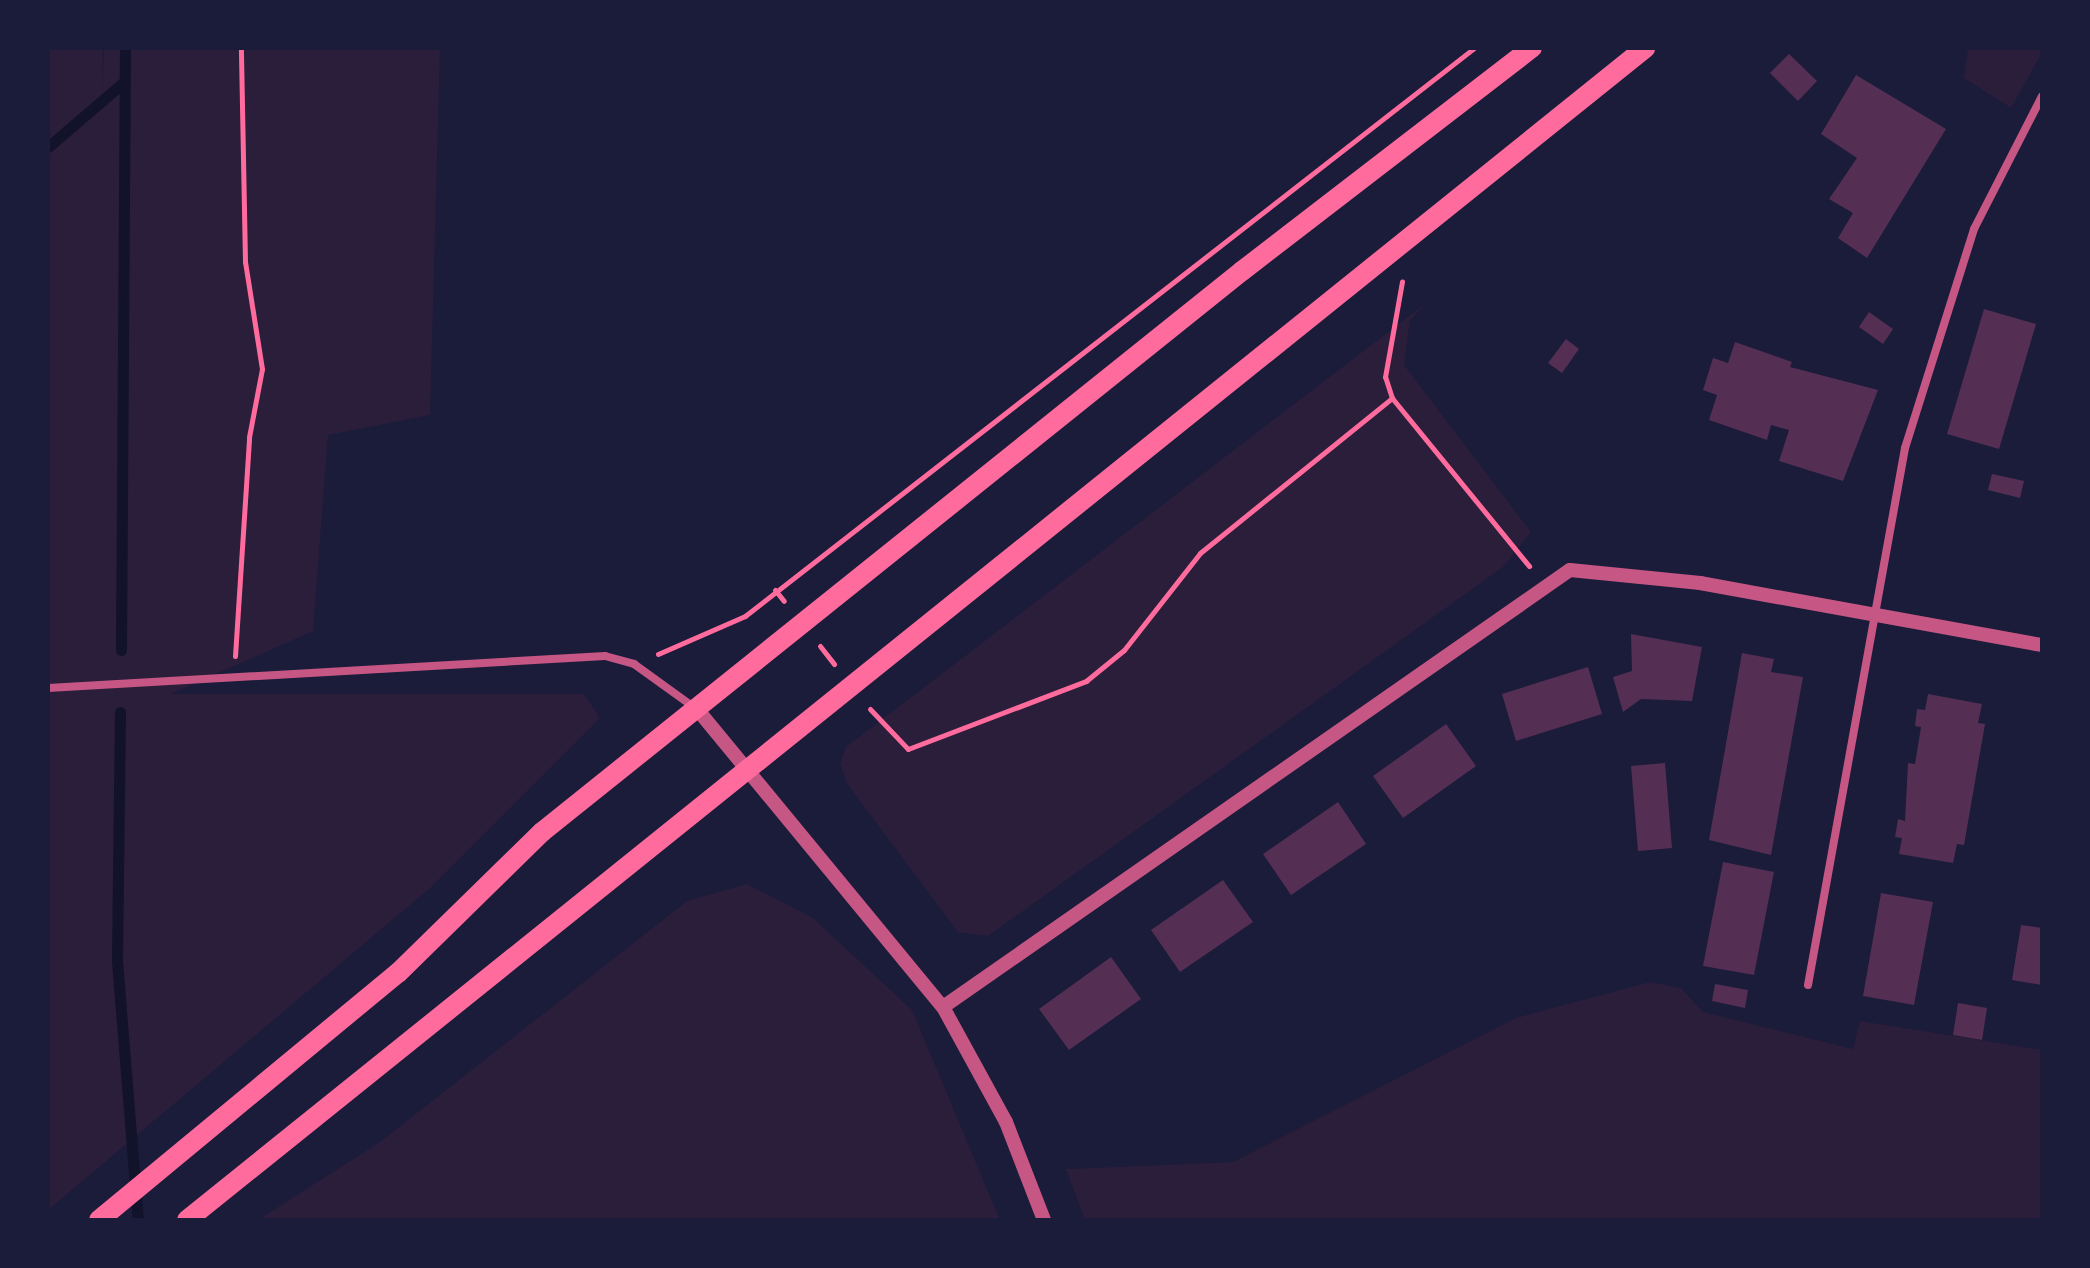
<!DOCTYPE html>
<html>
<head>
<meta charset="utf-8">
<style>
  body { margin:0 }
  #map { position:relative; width:2090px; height:1268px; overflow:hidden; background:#1b1b3a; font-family:Karla,sans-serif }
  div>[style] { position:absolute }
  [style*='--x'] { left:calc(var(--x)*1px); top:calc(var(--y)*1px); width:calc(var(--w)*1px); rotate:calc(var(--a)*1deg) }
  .green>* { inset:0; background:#2a1e3b }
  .stream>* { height:11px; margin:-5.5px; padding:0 5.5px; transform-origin:5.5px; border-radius:5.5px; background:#12122b }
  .building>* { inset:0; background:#542f53 }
  .path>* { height:5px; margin:-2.5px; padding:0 2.5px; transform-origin:2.5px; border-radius:2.5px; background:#ff6b9d }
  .minor>* { height:8px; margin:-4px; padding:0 4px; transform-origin:4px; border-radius:4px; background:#c65784 }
  .tertiary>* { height:14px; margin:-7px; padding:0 7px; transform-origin:7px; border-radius:7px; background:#c65784 }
  .primary>* { height:20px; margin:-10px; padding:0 10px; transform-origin:10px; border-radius:10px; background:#ff6b9d }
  span { translate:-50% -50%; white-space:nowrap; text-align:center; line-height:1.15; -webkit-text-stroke:7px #1b1b3a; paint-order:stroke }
  .frame { position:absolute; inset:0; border:50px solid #1b1b3a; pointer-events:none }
</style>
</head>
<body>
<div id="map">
  <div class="green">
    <i style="clip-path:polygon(48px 48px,103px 48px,102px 100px,104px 48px,440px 48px,430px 415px,328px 435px,313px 631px,171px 694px,584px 694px,600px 718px,429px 889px,48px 1210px)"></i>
    <i style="clip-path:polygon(1968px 48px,2042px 48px,2042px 53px,2011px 108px,1964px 78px)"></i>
    <i style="clip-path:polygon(1425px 304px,1410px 320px,1404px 365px,1531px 532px,1503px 567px,988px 936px,958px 932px,848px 785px,840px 764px,846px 747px)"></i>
    <i style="clip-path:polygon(747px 884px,813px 918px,912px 1010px,1000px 1220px,258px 1220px,380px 1142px,687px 901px)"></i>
    <i style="clip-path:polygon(1650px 982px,1681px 988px,1703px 1012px,1853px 1049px,1860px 1021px,2042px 1050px,2042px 1220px,1085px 1220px,1066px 1169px,1233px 1162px,1516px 1018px)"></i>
  </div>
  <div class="stream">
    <i style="--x:48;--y:147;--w:101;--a:-40.6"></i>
    <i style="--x:121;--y:650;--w:602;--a:-89.62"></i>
    <i style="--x:120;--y:712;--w:249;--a:90.7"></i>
    <i style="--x:117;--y:961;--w:260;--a:85.4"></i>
  </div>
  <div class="building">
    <i style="clip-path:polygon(1789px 54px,1817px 81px,1798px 101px,1770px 73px)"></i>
    <i style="clip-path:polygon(1856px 75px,1946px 129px,1867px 258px,1838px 238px,1853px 213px,1829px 199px,1857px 158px,1821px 134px)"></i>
    <i style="clip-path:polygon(1984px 309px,2036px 324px,1999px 449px,1947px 434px)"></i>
    <i style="clip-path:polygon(1869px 312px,1893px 329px,1883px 344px,1859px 327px)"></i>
    <i style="clip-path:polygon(1566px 339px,1579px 349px,1562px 373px,1548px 363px)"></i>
    <i style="clip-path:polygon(1735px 342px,1792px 362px,1790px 367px,1878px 390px,1843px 481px,1779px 461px,1789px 430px,1771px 425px,1767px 440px,1709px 420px,1717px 395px,1703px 390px,1713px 358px,1728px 363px)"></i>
    <i style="clip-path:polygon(1992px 474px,2024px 481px,2020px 498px,1988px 490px)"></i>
    <i style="clip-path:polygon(1631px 634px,1702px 647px,1692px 701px,1641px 699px,1623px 712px,1613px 677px,1632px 671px)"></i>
    <i style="clip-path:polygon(1742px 653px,1774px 659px,1771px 672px,1803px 677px,1771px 855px,1709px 840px)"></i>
    <i style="clip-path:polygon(1588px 667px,1602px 714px,1516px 741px,1502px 694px)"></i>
    <i style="clip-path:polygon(1928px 694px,1982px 704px,1978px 723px,1985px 724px,1964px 845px,1957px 844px,1953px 863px,1899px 854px,1902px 838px,1895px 837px,1898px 819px,1905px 821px,1908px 763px,1915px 764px,1921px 727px,1915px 726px,1917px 709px,1925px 710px)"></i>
    <i style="clip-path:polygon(1446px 724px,1476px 766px,1403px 818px,1373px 776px)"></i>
    <i style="clip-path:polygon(1665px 763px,1672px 848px,1638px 851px,1631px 766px)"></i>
    <i style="clip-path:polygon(1338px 802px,1366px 844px,1291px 895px,1263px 854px)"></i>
    <i style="clip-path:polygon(1723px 862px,1774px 872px,1754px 975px,1703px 966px)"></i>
    <i style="clip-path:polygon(1223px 880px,1253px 922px,1180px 972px,1151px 930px)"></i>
    <i style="clip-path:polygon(1881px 893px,1933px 902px,1914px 1005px,1863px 996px)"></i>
    <i style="clip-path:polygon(2021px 925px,2042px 928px,2042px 985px,2012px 980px)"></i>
    <i style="clip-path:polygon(1111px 957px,1141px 999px,1069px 1050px,1039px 1009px)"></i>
    <i style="clip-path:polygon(1715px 984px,1748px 990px,1745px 1008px,1712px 1001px)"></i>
    <i style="clip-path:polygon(1958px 1003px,1987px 1008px,1982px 1040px,1953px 1035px)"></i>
  </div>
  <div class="path">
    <i style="--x:1392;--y:398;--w:22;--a:-108"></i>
    <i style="--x:1385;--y:377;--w:97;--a:-79.9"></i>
    <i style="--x:775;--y:590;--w:14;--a:51"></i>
    <i style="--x:820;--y:646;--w:23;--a:52"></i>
    <i style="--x:658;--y:654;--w:95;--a:-23.6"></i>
    <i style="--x:745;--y:616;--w:924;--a:-37.92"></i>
    <i style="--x:235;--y:656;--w:219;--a:-86.3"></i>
    <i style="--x:249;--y:437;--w:69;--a:-79.2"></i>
    <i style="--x:262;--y:369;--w:108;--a:-99"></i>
    <i style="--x:245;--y:262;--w:214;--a:-91.1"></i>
    <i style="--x:870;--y:709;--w:55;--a:46.5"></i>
    <i style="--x:908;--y:749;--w:191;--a:-20.9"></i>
    <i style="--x:1086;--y:681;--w:49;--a:-39.2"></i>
    <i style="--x:1124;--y:650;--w:123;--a:-51.9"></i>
    <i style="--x:1200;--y:553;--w:247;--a:-38.9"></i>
    <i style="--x:1392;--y:398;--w:217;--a:50.8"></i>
  </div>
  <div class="minor">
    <i style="--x:48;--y:688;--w:558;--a:-3.29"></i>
    <i style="--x:605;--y:656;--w:30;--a:15"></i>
    <i style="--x:634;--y:664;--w:75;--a:35.8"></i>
    <i style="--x:1808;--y:985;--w:546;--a:-79.76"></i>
    <i style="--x:1905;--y:448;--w:230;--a:-72.5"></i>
    <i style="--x:1974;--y:229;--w:149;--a:-62.9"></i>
  </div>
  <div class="tertiary">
    <i style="--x:697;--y:709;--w:386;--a:50.5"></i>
    <i style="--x:943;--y:1007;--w:131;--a:61.3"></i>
    <i style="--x:1006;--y:1122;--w:105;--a:68.8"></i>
    <i style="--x:943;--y:1007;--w:764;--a:-34.88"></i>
    <i style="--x:1570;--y:570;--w:131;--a:5.7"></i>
    <i style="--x:1700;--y:583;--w:348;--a:10.3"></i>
  </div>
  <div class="primary">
    <i style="--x:99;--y:1220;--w:388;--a:-39.6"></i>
    <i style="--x:398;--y:973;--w:202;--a:-44.4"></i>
    <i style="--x:542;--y:832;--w:897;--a:-38.71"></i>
    <i style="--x:1242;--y:271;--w:366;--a:-37.6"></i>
    <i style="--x:187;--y:1220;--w:1871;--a:-38.79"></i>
  </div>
  <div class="frame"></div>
</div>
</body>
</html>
